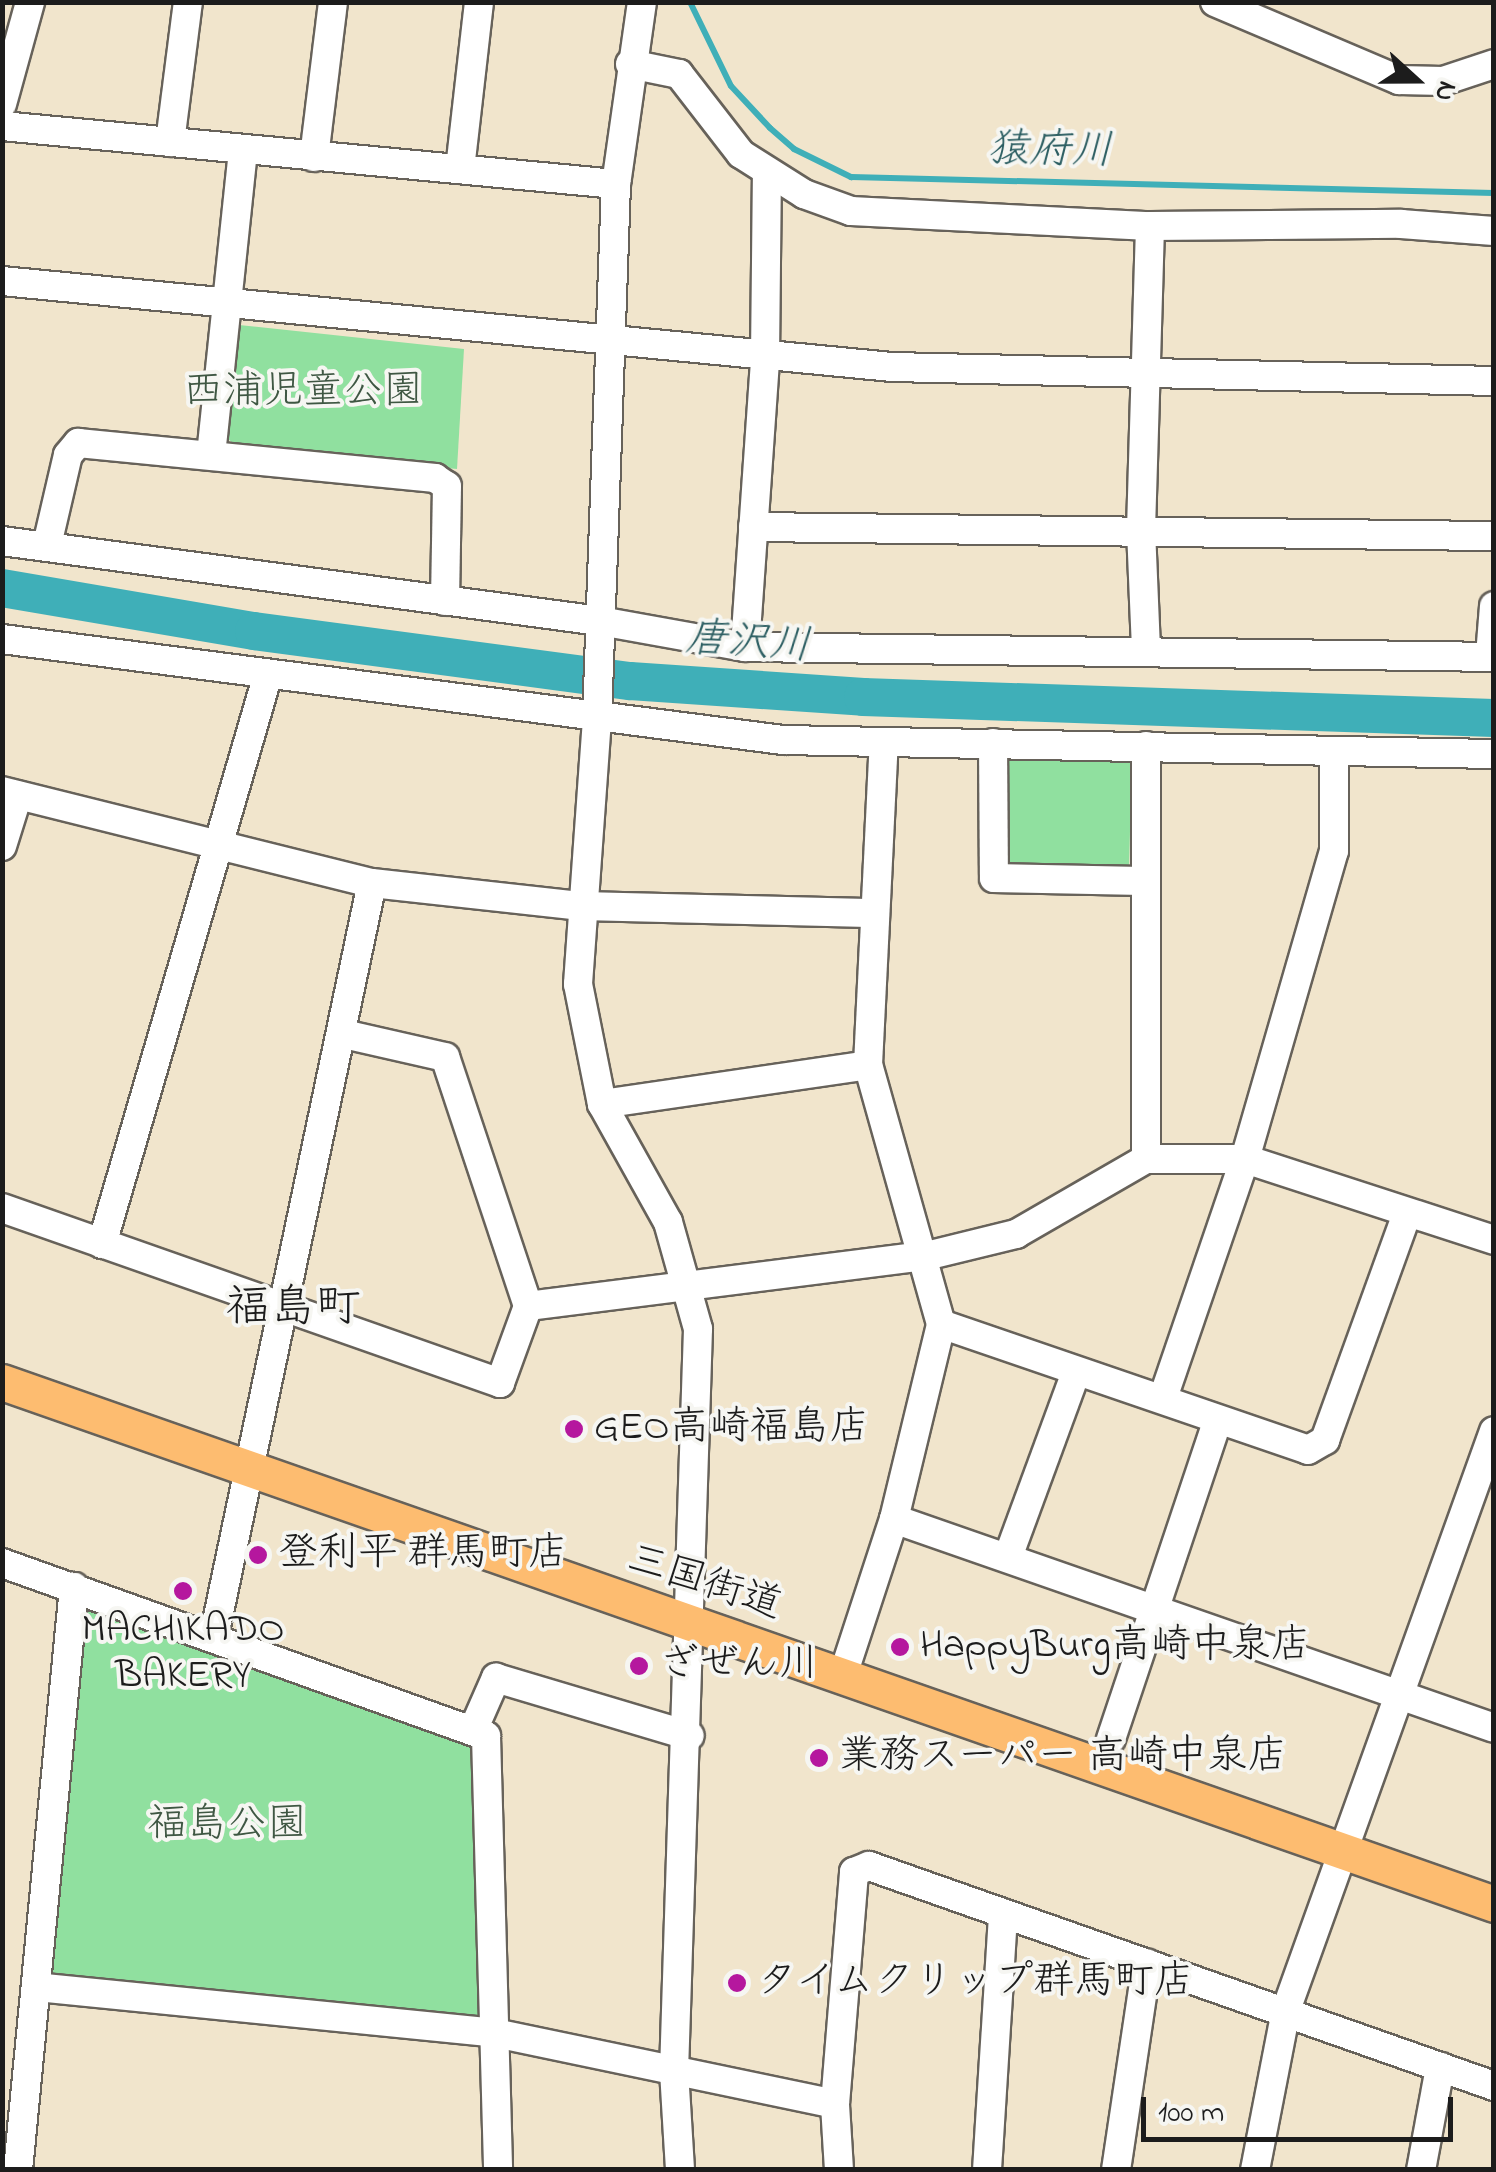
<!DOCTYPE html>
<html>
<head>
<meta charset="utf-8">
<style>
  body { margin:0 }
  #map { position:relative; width:1496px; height:2172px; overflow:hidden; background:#f1e5cc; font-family:"Indie Flower","Klee One",sans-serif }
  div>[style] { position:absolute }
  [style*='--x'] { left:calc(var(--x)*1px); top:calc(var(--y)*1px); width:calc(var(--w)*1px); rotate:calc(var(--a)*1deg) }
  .green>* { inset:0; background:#90e09f }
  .stream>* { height:6px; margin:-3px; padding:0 3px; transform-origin:3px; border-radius:3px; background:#3fafb8 }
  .river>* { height:38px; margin:-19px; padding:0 19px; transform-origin:19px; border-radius:19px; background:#3fafb8 }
  .roads { filter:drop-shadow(2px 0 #67625a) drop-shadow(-2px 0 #67625a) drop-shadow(0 2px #67625a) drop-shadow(0 -2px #67625a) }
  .minor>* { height:28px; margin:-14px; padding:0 14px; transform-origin:14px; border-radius:14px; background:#fff }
  .major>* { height:35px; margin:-17.5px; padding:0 17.5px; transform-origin:17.5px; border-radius:17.5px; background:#fdbc70 }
  .dots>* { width:28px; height:28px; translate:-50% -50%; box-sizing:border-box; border:5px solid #f6f6f2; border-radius:50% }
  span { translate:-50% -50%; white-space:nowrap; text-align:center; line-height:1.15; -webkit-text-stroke:8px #f6f6f2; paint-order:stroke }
  .park-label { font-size:40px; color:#3f5743 }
  .poi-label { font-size:40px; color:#1c1c1c }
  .left { translate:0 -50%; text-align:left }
  .street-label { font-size:40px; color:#1c1c1c }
  .water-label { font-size:42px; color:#2c5e62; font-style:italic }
  .quarter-label { font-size:45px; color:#1c1c1c }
  .frame { position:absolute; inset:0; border:5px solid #1c1c1c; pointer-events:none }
  .north { position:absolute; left:1366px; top:30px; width:100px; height:100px; -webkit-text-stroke:8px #f6f6f2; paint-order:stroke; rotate:111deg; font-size:28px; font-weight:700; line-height:40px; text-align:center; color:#1c1c1c }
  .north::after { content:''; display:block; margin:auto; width:35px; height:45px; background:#1c1c1c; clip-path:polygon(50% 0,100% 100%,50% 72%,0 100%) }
  .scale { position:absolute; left:1141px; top:2097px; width:312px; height:45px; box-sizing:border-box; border:5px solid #1c1c1c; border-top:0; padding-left:12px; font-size:30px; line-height:35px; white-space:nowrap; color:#1c1c1c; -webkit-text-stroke:8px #f6f6f2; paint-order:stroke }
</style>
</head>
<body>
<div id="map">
  <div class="green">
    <i style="clip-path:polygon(239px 325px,464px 349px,457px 469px,238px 448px,225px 436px)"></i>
    <i style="clip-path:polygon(1006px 751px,1132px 760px,1129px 868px,1003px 867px)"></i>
    <i style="clip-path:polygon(74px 1587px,473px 1738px,481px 2017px,36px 1987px)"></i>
  </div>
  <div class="stream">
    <i style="--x:690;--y:2;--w:93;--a:64"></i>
    <i style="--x:731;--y:86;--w:57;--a:47.1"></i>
    <i style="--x:770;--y:128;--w:32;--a:41"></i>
    <i style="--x:794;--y:149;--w:64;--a:26.2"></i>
    <i style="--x:851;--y:177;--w:643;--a:1.43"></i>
  </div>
  <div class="river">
    <i style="--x:2;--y:588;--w:256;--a:9.7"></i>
    <i style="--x:254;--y:631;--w:379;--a:7.6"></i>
    <i style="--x:630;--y:681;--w:234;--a:3.9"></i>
    <i style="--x:863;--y:697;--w:631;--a:1.91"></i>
  </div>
  <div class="roads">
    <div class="minor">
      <i style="--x:642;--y:2;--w:184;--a:98.1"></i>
      <i style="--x:616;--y:184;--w:535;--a:92.03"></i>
      <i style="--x:597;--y:719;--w:266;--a:94.1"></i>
      <i style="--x:578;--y:984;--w:122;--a:78.7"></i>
      <i style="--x:602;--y:1104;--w:135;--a:60.8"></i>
      <i style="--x:668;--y:1222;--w:111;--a:74.3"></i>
      <i style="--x:698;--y:1329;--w:742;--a:91.85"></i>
      <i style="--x:674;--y:2071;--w:99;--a:86.5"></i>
      <i style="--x:1215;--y:2;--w:200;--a:23"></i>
      <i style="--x:1399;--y:80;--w:44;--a:1.3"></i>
      <i style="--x:1443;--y:81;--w:54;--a:-18.4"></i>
      <i style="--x:630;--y:64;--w:50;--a:11.5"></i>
      <i style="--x:679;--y:74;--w:101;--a:52.2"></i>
      <i style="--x:741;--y:154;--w:75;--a:32.4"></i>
      <i style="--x:804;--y:194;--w:50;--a:19.9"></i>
      <i style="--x:851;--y:211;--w:299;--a:2.9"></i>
      <i style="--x:1150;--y:226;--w:251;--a:-0.5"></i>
      <i style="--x:1401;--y:224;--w:93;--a:4.3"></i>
      <i style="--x:2;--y:104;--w:106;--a:-74.6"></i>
      <i style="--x:2;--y:126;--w:617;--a:5.4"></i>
      <i style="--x:170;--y:142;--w:141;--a:-82.7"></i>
      <i style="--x:314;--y:157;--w:156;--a:-83"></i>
      <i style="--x:460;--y:169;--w:168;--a:-83.5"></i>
      <i style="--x:2;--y:281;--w:894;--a:5.52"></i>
      <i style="--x:892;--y:367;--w:602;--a:1.33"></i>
      <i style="--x:211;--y:455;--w:306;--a:-84"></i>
      <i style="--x:753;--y:527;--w:741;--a:0.7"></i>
      <i style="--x:2;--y:541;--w:603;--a:7.62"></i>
      <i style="--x:600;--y:621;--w:147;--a:10.2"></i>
      <i style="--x:745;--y:647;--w:749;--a:0.76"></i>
      <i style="--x:47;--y:545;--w:92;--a:-76.9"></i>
      <i style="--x:68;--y:455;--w:16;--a:-50"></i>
      <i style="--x:78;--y:443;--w:359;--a:5.6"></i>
      <i style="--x:435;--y:478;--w:14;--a:34"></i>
      <i style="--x:447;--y:486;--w:115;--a:91"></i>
      <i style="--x:2;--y:639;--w:788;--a:7.37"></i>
      <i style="--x:783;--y:740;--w:711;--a:1.13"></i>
      <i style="--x:745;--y:647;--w:290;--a:-86"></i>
      <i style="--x:765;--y:358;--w:184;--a:-89.4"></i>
      <i style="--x:1146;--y:649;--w:119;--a:-92.4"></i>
      <i style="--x:1141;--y:530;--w:304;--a:-88.3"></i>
      <i style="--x:1490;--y:656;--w:50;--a:-85.4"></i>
      <i style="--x:993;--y:743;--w:135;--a:89.6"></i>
      <i style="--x:994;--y:878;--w:147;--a:1.2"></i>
      <i style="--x:1146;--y:746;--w:413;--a:90"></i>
      <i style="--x:2;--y:791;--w:381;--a:14"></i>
      <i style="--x:372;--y:883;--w:211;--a:6.3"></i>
      <i style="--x:582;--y:906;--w:291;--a:1.4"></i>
      <i style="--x:2;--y:846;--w:53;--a:-72.6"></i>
      <i style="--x:602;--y:1104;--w:269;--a:-8.3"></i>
      <i style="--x:2;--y:1208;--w:528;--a:19.36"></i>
      <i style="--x:500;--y:1383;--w:82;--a:-70"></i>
      <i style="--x:528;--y:1306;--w:262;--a:-108.4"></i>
      <i style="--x:445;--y:1057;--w:104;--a:-167.2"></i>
      <i style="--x:102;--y:1244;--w:594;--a:-73.76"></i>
      <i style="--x:528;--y:1306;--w:401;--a:-7.2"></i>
      <i style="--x:926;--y:1256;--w:93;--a:-13.7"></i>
      <i style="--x:1016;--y:1234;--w:150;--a:-30"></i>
      <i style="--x:1146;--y:1159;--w:99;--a:0"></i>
      <i style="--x:1245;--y:1159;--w:262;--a:18"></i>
      <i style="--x:941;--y:1324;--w:388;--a:18.9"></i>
      <i style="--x:1308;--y:1450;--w:20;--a:-30"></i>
      <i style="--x:1325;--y:1440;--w:240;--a:-70.1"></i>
      <i style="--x:1163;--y:1398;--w:253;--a:-71.1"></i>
      <i style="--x:1245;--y:1159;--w:321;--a:-73.9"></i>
      <i style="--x:1334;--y:851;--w:98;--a:-90"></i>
      <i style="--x:894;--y:1519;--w:635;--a:19.2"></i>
      <i style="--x:1008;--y:1557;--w:197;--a:-69.8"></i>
      <i style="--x:2;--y:1563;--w:514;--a:19.67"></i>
      <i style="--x:486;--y:1736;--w:434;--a:88.4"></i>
      <i style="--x:214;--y:1636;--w:769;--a:-78.15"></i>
      <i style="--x:844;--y:1672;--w:161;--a:-71.9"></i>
      <i style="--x:894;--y:1519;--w:201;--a:-76.4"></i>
      <i style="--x:941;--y:1324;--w:269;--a:-105.7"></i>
      <i style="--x:868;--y:1065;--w:323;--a:-87.2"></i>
      <i style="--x:474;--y:1728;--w:55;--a:-66.3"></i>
      <i style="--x:496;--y:1678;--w:202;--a:16.6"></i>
      <i style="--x:1111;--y:1739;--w:334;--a:-71.5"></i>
      <i style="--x:36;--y:1987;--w:461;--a:5.7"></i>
      <i style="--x:495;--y:2033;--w:347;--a:11.8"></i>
      <i style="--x:18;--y:2170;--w:586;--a:-84.51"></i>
      <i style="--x:839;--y:2170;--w:66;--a:-93.5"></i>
      <i style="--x:835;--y:2104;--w:233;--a:-85.3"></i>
      <i style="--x:854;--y:1872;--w:16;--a:-22"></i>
      <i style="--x:869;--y:1866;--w:663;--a:19.39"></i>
      <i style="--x:987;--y:2170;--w:257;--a:-86.4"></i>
      <i style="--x:1116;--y:2170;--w:209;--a:-81.5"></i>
      <i style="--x:1255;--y:2170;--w:163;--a:-79"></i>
      <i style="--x:1286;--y:2010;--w:615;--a:-70.24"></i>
      <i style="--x:1421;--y:2170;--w:105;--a:-79.5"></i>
    </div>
    <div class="major">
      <i style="--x:2;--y:1382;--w:1581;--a:19.28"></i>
    </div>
  </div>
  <div class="dots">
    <i style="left:574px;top:1429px;background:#b5179e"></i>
    <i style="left:258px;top:1555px;background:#b5179e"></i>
    <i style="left:183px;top:1591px;background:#b5179e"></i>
    <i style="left:900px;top:1647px;background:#b5179e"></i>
    <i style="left:639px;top:1666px;background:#b5179e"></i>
    <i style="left:819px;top:1758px;background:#b5179e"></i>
    <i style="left:737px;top:1983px;background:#b5179e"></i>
  </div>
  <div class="park-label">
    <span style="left:303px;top:393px">西浦児童公園</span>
    <span style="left:227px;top:1826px">福島公園</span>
  </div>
  <div class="poi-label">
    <span class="left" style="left:594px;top:1429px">GEO高崎福島店</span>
    <span class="left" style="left:278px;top:1555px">登利平 群馬町店</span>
    <span style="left:183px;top:1654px">MACHIKADO<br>BAKERY</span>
    <span class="left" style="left:920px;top:1647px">HappyBurg高崎中泉店</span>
    <span class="left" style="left:659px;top:1666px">ざぜん川</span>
    <span class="left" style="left:839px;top:1758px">業務スーパー 高崎中泉店</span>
    <span class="left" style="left:757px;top:1983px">タイムクリップ群馬町店</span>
  </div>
  <div class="street-label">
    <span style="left:704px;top:1584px;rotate:18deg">三国街道</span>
  </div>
  <div class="water-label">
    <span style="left:1050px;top:152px;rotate:1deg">猿府川</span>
    <span style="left:748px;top:644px;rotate:4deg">唐沢川</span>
  </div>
  <div class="quarter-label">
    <span style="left:293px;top:1310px">福島町</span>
  </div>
  <div class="frame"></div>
  <div class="north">N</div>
  <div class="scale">100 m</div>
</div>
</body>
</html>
